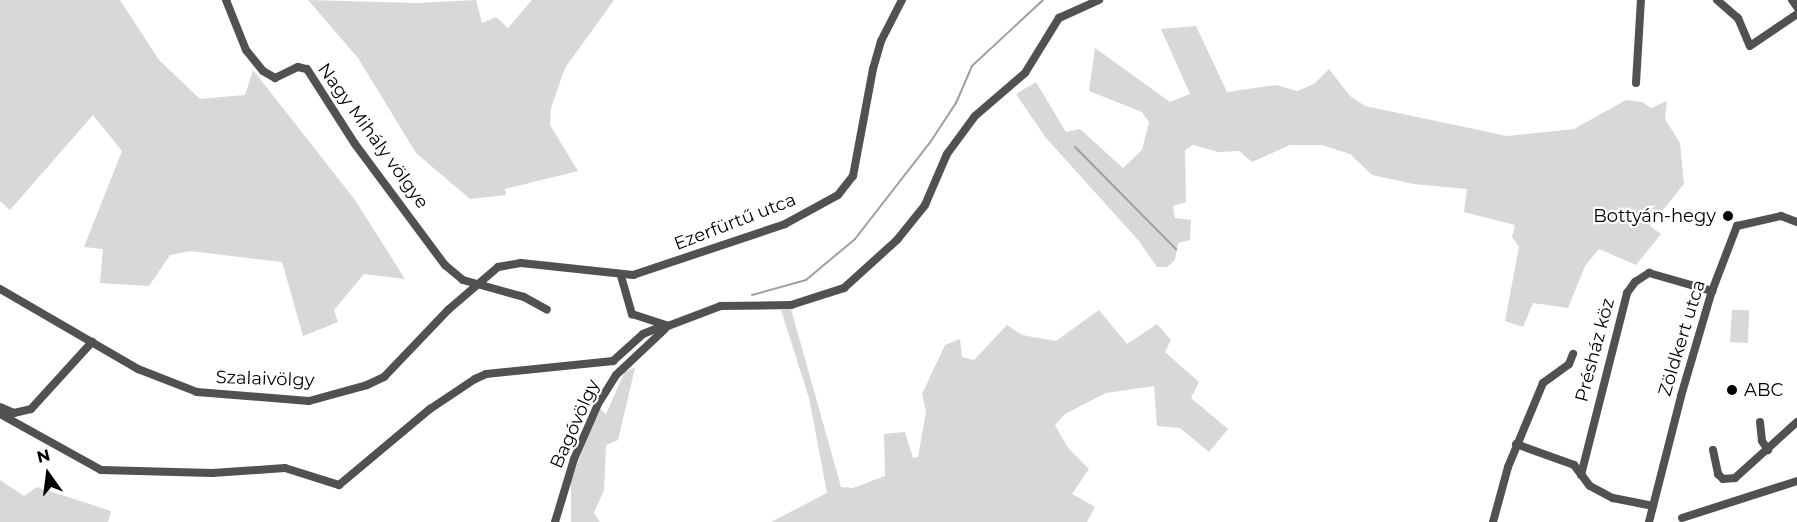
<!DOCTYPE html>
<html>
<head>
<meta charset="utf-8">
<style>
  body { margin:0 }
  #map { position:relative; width:1797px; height:522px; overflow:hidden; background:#fff; font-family:Montserrat,sans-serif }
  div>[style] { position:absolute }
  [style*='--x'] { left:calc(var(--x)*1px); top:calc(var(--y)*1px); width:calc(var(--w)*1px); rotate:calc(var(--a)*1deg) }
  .green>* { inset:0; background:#d8d8d8 }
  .stream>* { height:2px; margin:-1px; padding:0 1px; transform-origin:1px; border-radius:1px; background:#9f9f9f }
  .street>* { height:8px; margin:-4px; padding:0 4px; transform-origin:4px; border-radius:4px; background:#515151 }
  .dots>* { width:16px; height:16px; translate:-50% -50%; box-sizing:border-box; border:3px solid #fff; border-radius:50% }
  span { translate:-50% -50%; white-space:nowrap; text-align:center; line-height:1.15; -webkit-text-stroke:4.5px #fff; paint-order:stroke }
  .street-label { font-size:18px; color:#000 }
  .poi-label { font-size:18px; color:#000 }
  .right { translate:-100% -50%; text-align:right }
  .left { translate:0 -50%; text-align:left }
  .north { position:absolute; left:18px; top:444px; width:60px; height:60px; -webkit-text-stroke:4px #fff; paint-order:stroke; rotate:346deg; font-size:16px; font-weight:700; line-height:24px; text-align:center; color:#000 }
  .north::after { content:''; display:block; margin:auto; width:21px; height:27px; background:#000; clip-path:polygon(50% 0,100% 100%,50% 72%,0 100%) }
</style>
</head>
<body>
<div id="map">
  <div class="green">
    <i style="clip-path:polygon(0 0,120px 0,159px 60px,200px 99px,245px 95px,253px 70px,355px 200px,405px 279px,364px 274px,334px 310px,338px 322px,303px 336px,282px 262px,190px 251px,170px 255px,149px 286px,100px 283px,103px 249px,84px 247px,122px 151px,93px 115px,10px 210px,0 201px)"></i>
    <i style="clip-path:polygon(308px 0,417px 3px,476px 0,482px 23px,496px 17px,508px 28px,532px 0,614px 0,565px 68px,551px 108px,550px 125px,578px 171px,505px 189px,506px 195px,470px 199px,416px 153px,358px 58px)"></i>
    <i style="clip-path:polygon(1196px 26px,1227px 92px,1276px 85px,1297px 91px,1314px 84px,1329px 69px,1350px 96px,1365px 106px,1507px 136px,1574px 129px,1626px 100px,1642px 102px,1651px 108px,1667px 101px,1665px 119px,1680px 143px,1684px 184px,1650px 226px,1661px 234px,1636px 265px,1599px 249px,1585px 266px,1568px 308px,1533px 303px,1523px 327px,1505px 321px,1519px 247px,1512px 237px,1515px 225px,1464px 212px,1467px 189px,1414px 184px,1372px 175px,1350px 154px,1322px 145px,1290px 145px,1252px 162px,1239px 151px,1218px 152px,1193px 145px,1185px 150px,1186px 202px,1173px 206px,1175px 218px,1191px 220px,1190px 240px,1178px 243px,1175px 260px,1167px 267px,1157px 267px,1139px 241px,1046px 138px,1016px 94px,1036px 82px,1066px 132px,1080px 129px,1123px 168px,1142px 150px,1149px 122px,1142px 112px,1089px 91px,1095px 48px,1170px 102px,1190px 94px,1161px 29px)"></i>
    <i style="clip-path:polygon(791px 309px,841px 487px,853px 488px,885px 476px,884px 434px,905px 432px,913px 458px,918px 457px,926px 411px,922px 394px,945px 345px,960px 339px,962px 357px,974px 360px,1007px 325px,1022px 335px,1056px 341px,1099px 310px,1127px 344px,1157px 324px,1171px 340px,1165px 352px,1199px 382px,1191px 398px,1228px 429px,1209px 452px,1180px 428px,1157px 426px,1154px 386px,1106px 393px,1065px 414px,1055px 425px,1068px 448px,1089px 469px,1072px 494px,1095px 507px,1087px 522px,771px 522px,827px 493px,809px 398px,781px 310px)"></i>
    <i style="clip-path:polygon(1732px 310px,1749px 310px,1748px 343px,1730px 342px)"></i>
    <i style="clip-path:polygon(635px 368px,618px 440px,606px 445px,604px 490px,594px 513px,600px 522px,571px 522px,571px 481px,586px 440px,600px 409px,606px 414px,625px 371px)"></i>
    <i style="clip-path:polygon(0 480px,24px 496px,37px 487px,111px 511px,108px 522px,0 522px)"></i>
  </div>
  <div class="stream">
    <i style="--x:1075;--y:147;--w:144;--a:45.3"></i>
    <i style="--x:752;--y:295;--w:56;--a:-15.5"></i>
    <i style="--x:806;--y:280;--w:64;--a:-39.9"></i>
    <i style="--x:855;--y:239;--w:124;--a:-52.2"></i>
    <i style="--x:931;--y:141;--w:45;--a:-56.7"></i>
    <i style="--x:956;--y:103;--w:40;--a:-66.6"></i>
    <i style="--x:972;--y:66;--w:97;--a:-42.9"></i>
  </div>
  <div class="street">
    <i style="--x:226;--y:0;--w:54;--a:68.2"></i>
    <i style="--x:246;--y:50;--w:27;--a:51"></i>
    <i style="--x:263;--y:71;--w:14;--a:30"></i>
    <i style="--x:275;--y:78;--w:25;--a:-26"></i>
    <i style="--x:298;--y:67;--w:9;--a:13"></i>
    <i style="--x:307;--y:69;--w:89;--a:57.4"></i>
    <i style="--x:355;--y:144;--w:151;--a:53.4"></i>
    <i style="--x:445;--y:265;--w:23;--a:40"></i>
    <i style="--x:463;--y:280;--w:63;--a:15.6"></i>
    <i style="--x:524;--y:297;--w:26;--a:29"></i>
    <i style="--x:1717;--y:0;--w:28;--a:41"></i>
    <i style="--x:1738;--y:18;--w:30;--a:67"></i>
    <i style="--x:1750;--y:46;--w:57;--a:-34.2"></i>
    <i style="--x:1792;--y:0;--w:9;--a:54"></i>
    <i style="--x:1636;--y:83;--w:83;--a:-86.6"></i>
    <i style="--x:621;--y:276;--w:40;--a:74"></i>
    <i style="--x:632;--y:314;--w:38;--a:18"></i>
    <i style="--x:668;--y:326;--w:57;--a:-20.7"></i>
    <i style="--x:721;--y:306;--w:70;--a:-0.8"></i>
    <i style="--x:791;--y:305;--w:56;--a:-17.8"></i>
    <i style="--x:844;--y:288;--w:72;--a:-42.2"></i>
    <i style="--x:897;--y:240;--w:45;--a:-51.3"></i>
    <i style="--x:925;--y:205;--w:56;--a:-66.7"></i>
    <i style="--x:947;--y:154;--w:47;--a:-53.6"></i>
    <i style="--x:975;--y:116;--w:66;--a:-40.7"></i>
    <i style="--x:1025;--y:73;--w:65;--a:-58.3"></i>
    <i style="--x:1059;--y:18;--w:44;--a:-24.2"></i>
    <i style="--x:0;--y:289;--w:160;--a:30.1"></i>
    <i style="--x:138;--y:369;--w:63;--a:21.3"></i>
    <i style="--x:197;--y:392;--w:112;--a:4.6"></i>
    <i style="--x:309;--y:401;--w:60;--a:-15.4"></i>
    <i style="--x:367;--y:385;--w:19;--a:-25"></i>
    <i style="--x:384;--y:377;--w:93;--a:-46.3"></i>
    <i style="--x:448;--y:310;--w:66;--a:-40.7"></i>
    <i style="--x:498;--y:267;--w:23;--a:-10"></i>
    <i style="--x:521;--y:263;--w:113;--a:6.1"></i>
    <i style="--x:633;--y:275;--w:160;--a:-18.5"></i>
    <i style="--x:785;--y:224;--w:60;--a:-28.7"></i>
    <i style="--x:838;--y:195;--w:24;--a:-52"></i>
    <i style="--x:853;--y:176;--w:109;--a:-79.4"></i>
    <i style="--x:873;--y:69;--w:29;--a:-74"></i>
    <i style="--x:881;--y:41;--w:46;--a:-62.9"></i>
    <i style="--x:0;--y:407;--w:15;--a:23"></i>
    <i style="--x:14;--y:413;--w:17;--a:-13"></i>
    <i style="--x:31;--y:409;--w:91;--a:-47.7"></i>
    <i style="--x:0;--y:414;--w:115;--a:29"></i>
    <i style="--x:101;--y:470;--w:111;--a:1.5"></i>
    <i style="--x:212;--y:473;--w:73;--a:-3.9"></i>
    <i style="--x:285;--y:468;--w:57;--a:17.5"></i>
    <i style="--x:339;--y:485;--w:119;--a:-39.9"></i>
    <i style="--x:430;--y:409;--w:54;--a:-33.7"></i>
    <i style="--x:475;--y:379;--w:12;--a:-24"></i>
    <i style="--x:486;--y:374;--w:128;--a:-5.8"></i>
    <i style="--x:613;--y:361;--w:40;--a:-42"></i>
    <i style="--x:643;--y:334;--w:16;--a:-22"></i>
    <i style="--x:1760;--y:422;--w:19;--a:84"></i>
    <i style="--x:1762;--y:441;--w:11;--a:56"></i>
    <i style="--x:1516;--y:444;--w:62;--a:19.9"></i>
    <i style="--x:1574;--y:465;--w:26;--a:53"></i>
    <i style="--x:1590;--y:486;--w:26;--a:28"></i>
    <i style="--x:1613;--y:498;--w:41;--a:11.3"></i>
    <i style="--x:1713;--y:450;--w:25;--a:78"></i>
    <i style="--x:1718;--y:474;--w:7;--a:45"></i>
    <i style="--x:1723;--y:479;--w:12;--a:-5"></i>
    <i style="--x:1735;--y:478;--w:84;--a:-42.1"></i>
    <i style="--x:1581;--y:475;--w:188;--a:-75.8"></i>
    <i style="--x:1627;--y:293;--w:14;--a:-54"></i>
    <i style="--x:1635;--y:282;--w:17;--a:-33"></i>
    <i style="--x:1649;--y:273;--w:66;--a:15.9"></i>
    <i style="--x:1682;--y:518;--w:121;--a:-17.8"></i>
    <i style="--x:555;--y:522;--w:66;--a:-73.2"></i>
    <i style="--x:574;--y:459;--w:60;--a:-66.4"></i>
    <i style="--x:598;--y:404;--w:34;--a:-58"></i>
    <i style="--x:616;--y:375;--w:67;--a:-43.2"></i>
    <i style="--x:1493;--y:522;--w:57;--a:-74.7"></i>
    <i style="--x:1508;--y:467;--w:91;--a:-67.4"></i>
    <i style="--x:1543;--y:383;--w:32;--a:-36"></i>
    <i style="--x:1569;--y:364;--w:11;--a:-68"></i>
    <i style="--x:1649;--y:522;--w:130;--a:-75.7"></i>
    <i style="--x:1681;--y:396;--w:109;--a:-73.6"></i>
    <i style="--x:1712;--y:291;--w:70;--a:-69"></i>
    <i style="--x:1737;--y:226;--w:45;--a:-12.8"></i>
    <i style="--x:1781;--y:216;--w:17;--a:21"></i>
  </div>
  <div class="dots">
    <i style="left:1728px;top:216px;background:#000"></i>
    <i style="left:1732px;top:390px;background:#000"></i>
  </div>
  <div class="street-label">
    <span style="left:373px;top:136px;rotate:54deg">Nagy Mihály völgye</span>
    <span style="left:735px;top:222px;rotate:-21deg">Ezerfürtű utca</span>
    <span style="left:1682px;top:338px;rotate:-73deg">Zöldkert utca</span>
    <span style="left:1595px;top:350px;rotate:-75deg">Présház köz</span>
    <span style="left:265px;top:379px;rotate:2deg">Szalaivölgy</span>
    <span style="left:575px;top:424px;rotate:-66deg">Bagóvölgy</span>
  </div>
  <div class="poi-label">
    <span class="right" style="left:1716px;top:216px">Bottyán-hegy</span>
    <span class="left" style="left:1744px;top:390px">ABC</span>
  </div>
  <div class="north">N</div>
</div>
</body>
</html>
